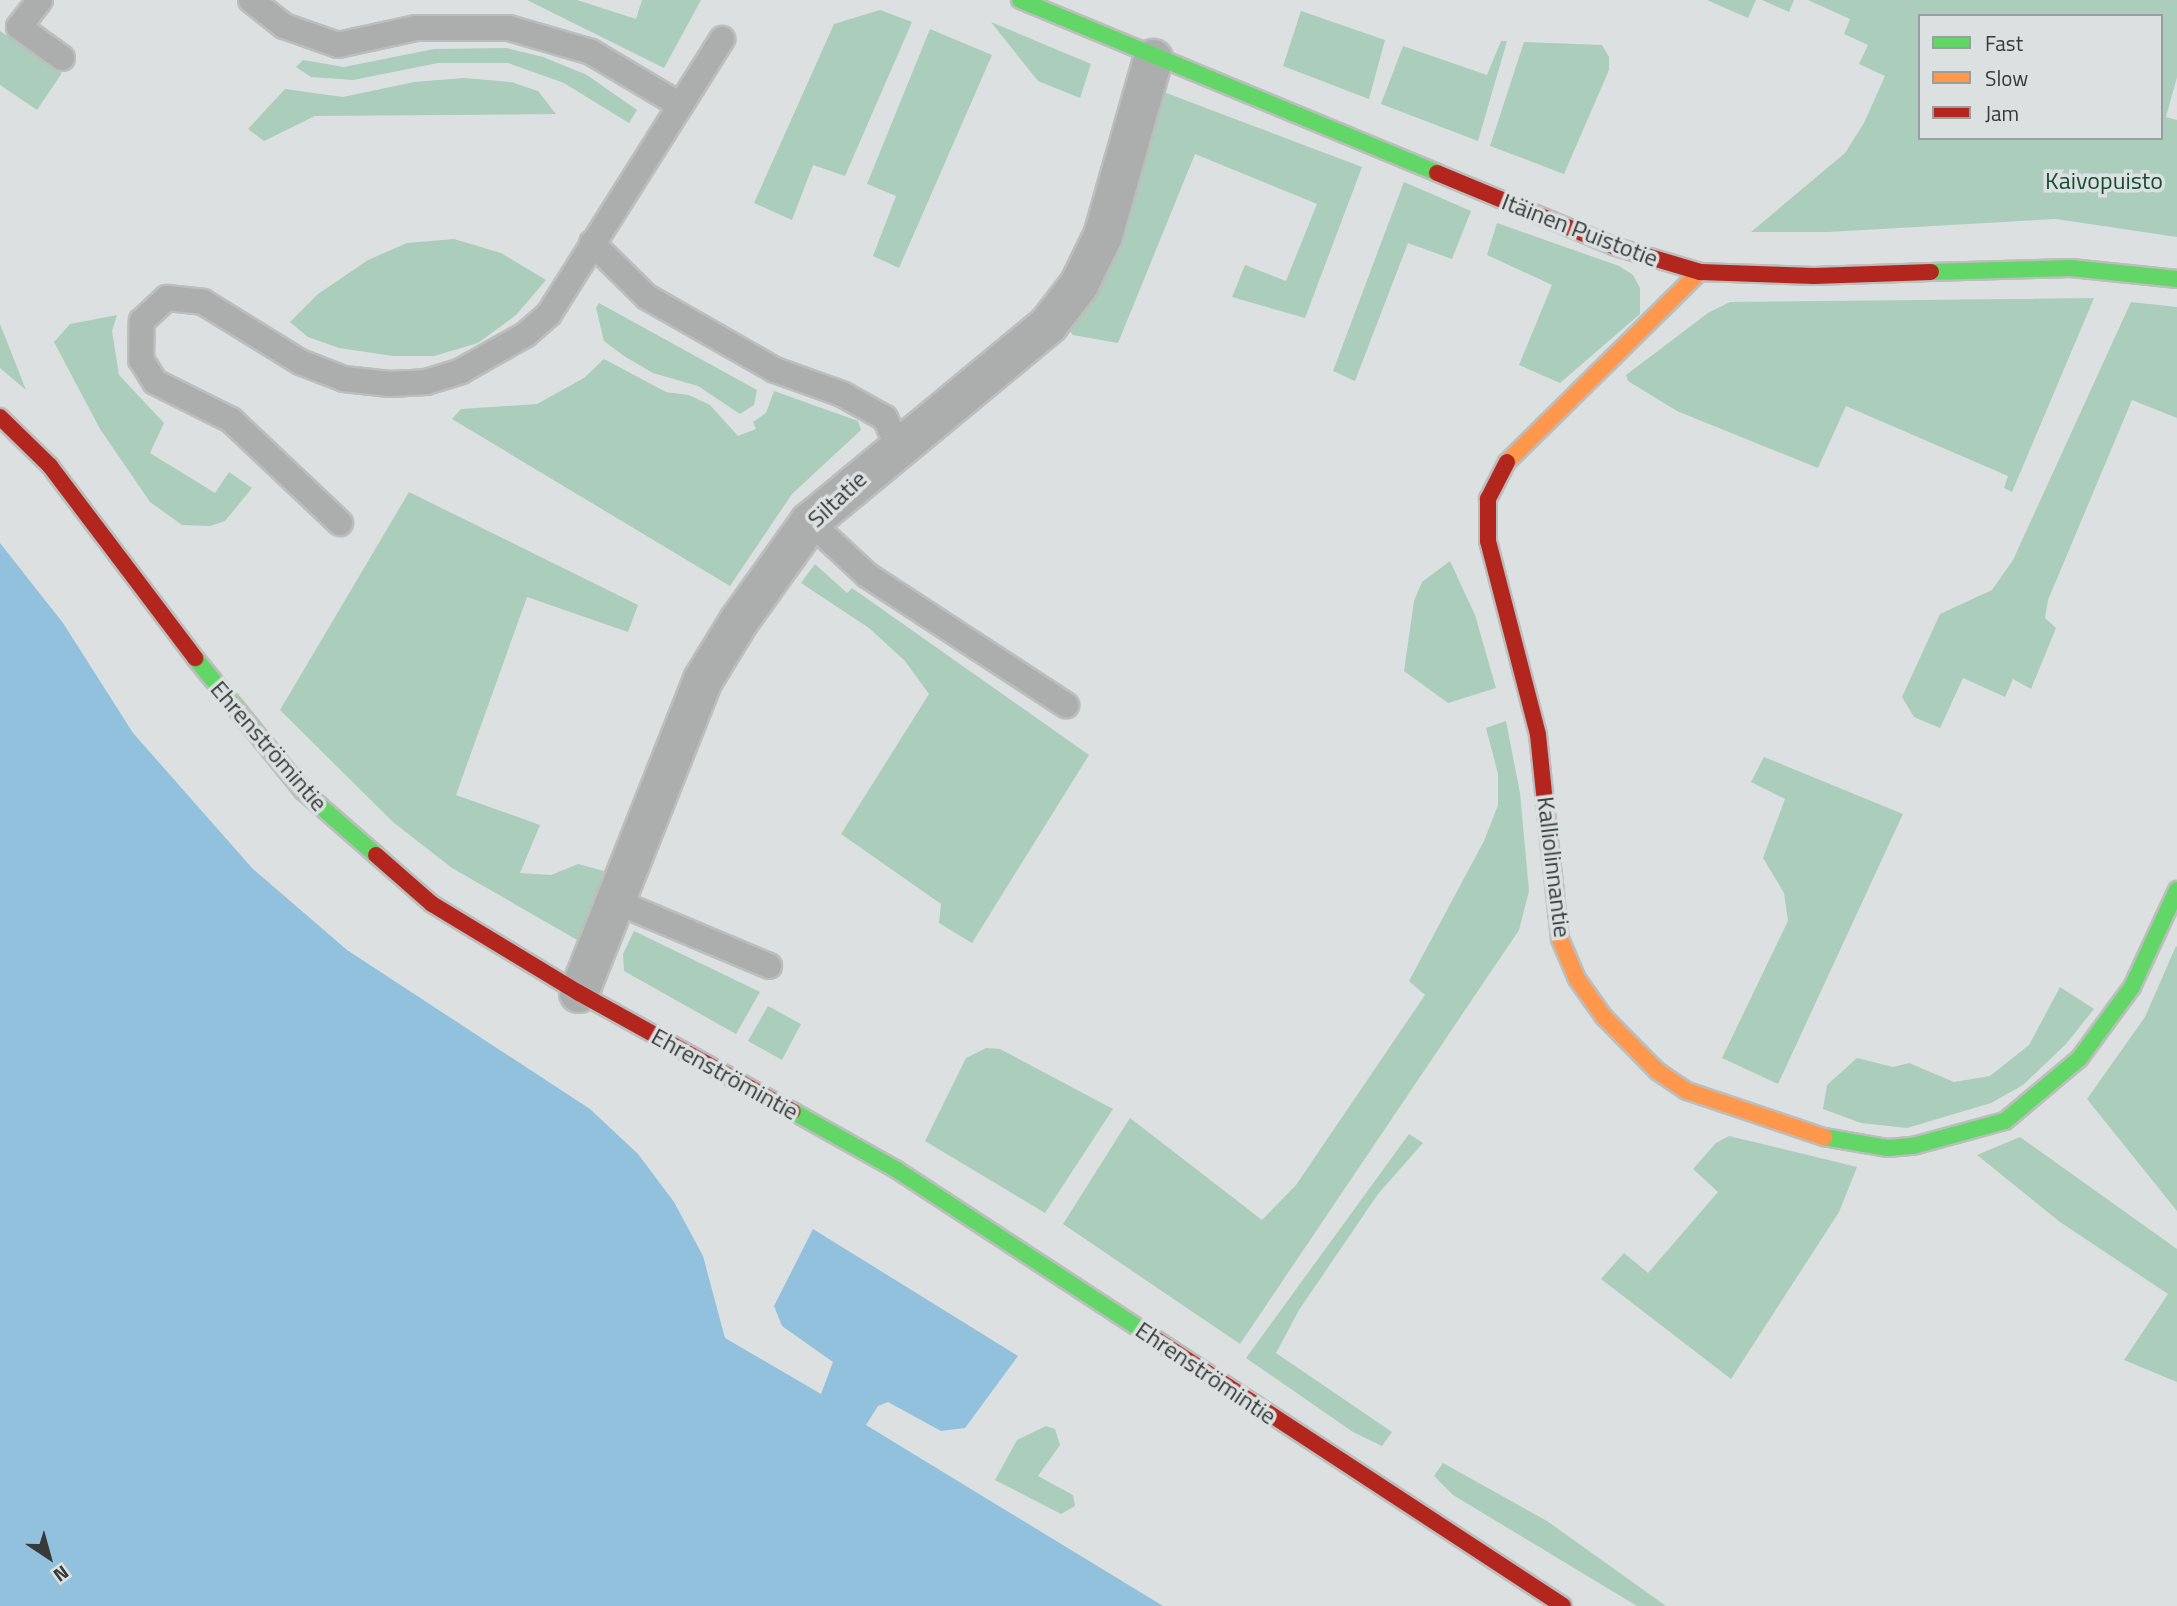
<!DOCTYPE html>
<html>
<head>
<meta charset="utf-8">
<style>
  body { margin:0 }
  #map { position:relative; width:2177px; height:1606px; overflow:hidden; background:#dce0e0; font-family:"Titillium Web",sans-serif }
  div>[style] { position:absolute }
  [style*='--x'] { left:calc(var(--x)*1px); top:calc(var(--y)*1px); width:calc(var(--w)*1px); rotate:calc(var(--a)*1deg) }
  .green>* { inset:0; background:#aacebb }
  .water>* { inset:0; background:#92c1de }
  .roads { filter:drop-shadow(2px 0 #bcbebe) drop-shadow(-2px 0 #bcbebe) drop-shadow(0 2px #bcbebe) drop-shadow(0 -2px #bcbebe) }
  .lane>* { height:24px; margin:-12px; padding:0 12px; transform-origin:12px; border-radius:12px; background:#acadad }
  .street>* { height:38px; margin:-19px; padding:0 19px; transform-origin:19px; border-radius:19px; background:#acadad }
  .fast>* { height:16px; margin:-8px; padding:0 8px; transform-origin:8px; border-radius:8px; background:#63d668 }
  .slow>* { height:16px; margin:-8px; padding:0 8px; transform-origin:8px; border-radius:8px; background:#ff974d }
  .jam>* { height:16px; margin:-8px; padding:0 8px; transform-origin:8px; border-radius:8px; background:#b3261e }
  span { translate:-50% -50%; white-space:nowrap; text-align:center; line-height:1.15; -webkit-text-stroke:7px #dbe1e1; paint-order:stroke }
  .park-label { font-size:24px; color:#194d33 }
  .street-label { font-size:24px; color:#383a3a }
  .legend { position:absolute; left:1918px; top:14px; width:245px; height:126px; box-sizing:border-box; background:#dbe1e1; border:2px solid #9a9e9e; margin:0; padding:9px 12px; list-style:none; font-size:21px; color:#383a3a }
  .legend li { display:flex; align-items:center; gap:14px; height:35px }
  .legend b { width:35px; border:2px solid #9a9e9e }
  .north { position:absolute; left:14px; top:1522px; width:70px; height:70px; -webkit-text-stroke:5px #dbe1e1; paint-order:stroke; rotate:144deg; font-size:19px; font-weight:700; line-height:28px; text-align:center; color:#383a3a }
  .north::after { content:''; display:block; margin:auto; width:24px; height:32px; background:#383a3a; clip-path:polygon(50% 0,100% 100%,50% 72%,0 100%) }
</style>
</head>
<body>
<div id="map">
  <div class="green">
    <i style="clip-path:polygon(527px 0,577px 0,636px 19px,642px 0,701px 0,664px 68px)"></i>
    <i style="clip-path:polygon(1707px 0,1756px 0,1748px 18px)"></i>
    <i style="clip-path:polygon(1762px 0,1794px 0,1789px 12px)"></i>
    <i style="clip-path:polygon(evenodd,1808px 0,2177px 0,2177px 77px,2166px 117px,2177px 120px,2177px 237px,2056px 219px,1828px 232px,1751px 232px,1845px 153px,1864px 123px,1885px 76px,1859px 64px,1868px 45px,1844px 34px,1850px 19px,1808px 0,1920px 16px,2161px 16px,2161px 138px,1920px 138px,1920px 16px)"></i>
    <i style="clip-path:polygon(880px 10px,912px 22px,845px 176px,813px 165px,792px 220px,754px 203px,834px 24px)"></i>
    <i style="clip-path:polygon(1301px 11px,1385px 40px,1369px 99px,1283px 66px)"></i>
    <i style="clip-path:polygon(991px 22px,1091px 64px,1080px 98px,1038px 81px)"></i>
    <i style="clip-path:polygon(930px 29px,992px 55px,899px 268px,873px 256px,896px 196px,867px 184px)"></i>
    <i style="clip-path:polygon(0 31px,62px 73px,37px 110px,0 85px)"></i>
    <i style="clip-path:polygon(1501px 41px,1507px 41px,1478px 141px,1381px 104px,1403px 46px,1487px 75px)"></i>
    <i style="clip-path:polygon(1524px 42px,1602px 45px,1609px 57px,1609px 70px,1564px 174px,1490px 146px)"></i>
    <i style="clip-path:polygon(506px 48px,543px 57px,587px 75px,637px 110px,629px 123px,564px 83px,508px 63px,438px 63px,353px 80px,311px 77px,296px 67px,303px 60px,344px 67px,434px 49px)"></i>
    <i style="clip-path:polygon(464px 78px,511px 82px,538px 91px,556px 114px,315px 116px,264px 141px,248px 129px,285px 89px,343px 97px,414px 82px)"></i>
    <i style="clip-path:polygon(1161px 91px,1362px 167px,1305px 318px,1232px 297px,1245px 265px,1286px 281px,1317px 204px,1195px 154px,1118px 343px,1073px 335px,1069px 330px)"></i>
    <i style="clip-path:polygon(1404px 182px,1471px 211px,1452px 259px,1408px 243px,1355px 381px,1333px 371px)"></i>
    <i style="clip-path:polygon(1497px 223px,1619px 266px,1633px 275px,1640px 288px,1640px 314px,1560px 383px,1519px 365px,1552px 285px,1487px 255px)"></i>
    <i style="clip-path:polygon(454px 239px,501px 253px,546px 280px,516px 315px,478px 343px,434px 356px,393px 356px,339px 348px,308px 337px,290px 322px,318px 294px,368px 260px,407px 243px)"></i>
    <i style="clip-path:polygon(2094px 298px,2012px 492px,2004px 488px,2008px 476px,1846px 406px,1818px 468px,1677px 411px,1628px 381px,1626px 375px,1708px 313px,1730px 302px)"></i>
    <i style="clip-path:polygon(2131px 302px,2177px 307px,2177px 418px,2132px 400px,2048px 600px,2045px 618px,2056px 628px,2031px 689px,2013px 679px,2005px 697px,1963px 678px,1940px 728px,1914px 717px,1902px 697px,1940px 614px,1992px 590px,2013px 560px)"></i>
    <i style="clip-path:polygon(599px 303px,757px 390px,754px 405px,740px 414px,698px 386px,653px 373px,624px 356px,604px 341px,596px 308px)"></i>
    <i style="clip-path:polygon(117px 315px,112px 331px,119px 375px,164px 423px,150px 453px,215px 493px,229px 472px,252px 488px,225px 521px,210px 526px,182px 525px,150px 502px,100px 429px,54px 342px,70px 324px)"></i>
    <i style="clip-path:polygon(0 324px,26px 390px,0 368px)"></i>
    <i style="clip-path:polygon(604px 359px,666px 392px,689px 395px,710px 405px,738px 436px,756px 429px,753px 422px,766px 413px,774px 391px,858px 421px,861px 430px,792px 494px,730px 586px,452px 419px,461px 409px,537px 404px,584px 378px)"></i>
    <i style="clip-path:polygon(409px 492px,638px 605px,628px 632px,527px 597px,456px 795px,540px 825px,520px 873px,551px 875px,578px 864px,604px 871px,579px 941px,452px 868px,393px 822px,280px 710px)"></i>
    <i style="clip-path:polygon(1450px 561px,1475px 615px,1496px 688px,1448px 703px,1404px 671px,1414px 601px,1422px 582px)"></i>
    <i style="clip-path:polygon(815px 564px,847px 593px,852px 588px,1089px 755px,972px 943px,939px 923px,941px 904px,841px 834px,929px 694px,905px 661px,869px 628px,801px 583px)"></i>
    <i style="clip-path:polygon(1506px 721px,1520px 793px,1529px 891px,1519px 930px,1240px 1344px,1063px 1224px,1130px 1118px,1262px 1220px,1296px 1185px,1425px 995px,1409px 981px,1484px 841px,1498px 805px,1498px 774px,1486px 728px)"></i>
    <i style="clip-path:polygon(1764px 757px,1903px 814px,1778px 1084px,1722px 1058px,1788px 921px,1784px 893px,1763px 858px,1785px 799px,1751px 782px)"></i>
    <i style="clip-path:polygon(634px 931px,760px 992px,736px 1034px,624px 971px,623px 954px)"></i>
    <i style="clip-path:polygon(2176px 946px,2177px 947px,2177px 1211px,2087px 1099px,2145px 1017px)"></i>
    <i style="clip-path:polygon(2060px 987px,2094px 1009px,2066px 1044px,2023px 1085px,1991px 1103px,1907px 1128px,1861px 1123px,1823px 1109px,1827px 1085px,1857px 1058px,1893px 1067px,1909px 1063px,1954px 1082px,1990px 1076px,2029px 1045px)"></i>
    <i style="clip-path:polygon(768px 1006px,801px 1024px,782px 1060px,748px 1041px)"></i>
    <i style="clip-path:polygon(986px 1048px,1000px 1049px,1113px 1109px,1045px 1213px,925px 1141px,966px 1058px)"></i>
    <i style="clip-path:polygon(1409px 1134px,1423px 1143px,1378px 1194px,1299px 1310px,1276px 1353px,1392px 1432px,1382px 1446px,1353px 1432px,1246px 1358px)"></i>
    <i style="clip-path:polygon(1729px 1136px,1857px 1167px,1839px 1212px,1731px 1379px,1601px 1279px,1624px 1253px,1648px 1273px,1718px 1192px,1693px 1169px,1716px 1143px)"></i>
    <i style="clip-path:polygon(2020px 1137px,2177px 1249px,2177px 1382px,2124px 1360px,2168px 1294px,2060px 1222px,1977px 1155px)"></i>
    <i style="clip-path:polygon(1046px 1426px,1055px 1429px,1060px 1445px,1038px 1476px,1073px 1495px,1075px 1506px,1061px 1514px,995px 1480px,1017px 1440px)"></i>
    <i style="clip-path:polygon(1443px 1463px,1547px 1521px,1666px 1606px,1637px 1606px,1453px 1495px,1434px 1476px)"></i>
  </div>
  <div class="water">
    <i style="clip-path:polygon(0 543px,63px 623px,133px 733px,252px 868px,347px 950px,590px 1109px,638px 1154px,674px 1202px,703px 1256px,725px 1338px,821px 1394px,833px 1362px,782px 1326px,774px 1306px,813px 1229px,1018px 1356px,965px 1428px,941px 1431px,888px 1402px,878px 1406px,866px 1425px,1163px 1606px,0 1606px)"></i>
  </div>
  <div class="roads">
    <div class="lane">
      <i style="--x:40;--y:0;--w:34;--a:128"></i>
      <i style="--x:19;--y:27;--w:53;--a:35.8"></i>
      <i style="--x:251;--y:0;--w:42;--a:38.2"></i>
      <i style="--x:284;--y:26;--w:57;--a:19.4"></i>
      <i style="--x:338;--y:45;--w:80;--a:-12.3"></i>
      <i style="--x:416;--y:28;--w:93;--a:0"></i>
      <i style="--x:509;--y:28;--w:85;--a:16.3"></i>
      <i style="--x:591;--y:52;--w:104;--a:30.8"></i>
      <i style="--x:592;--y:243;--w:77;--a:44.5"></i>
      <i style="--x:647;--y:297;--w:147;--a:29.7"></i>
      <i style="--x:775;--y:370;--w:71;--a:19.7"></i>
      <i style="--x:842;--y:394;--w:49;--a:29.2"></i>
      <i style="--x:885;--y:418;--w:32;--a:66"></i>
      <i style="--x:810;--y:522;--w:78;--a:42.9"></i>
      <i style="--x:867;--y:575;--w:238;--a:33.2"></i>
      <i style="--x:340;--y:523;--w:150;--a:-136.6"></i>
      <i style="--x:231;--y:420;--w:85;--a:-153.4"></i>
      <i style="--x:155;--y:382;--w:26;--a:-122"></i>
      <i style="--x:141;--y:360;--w:39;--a:-89"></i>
      <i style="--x:142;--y:321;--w:34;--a:-43"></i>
      <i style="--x:167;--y:298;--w:36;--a:6"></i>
      <i style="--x:203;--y:302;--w:114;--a:31.7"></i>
      <i style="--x:300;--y:362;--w:47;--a:21.1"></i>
      <i style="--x:344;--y:379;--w:46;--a:6.2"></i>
      <i style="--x:390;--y:384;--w:36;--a:-3"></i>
      <i style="--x:426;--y:382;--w:37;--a:-17"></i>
      <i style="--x:461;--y:371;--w:73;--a:-29.4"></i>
      <i style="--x:525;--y:335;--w:32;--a:-41"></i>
      <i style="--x:549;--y:314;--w:325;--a:-57.8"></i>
      <i style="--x:617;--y:902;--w:165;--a:22.8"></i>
    </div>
    <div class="street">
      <i style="--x:579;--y:993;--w:337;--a:-68.4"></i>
      <i style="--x:703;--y:680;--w:69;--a:-58.6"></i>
      <i style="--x:739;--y:621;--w:122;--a:-54.4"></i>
      <i style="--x:810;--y:522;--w:310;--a:-39.6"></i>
      <i style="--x:1049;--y:324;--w:49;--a:-52.4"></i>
      <i style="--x:1079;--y:285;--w:55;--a:-63.9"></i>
      <i style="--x:1103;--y:236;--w:184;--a:-74.2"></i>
    </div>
    <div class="fast">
      <i style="--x:1020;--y:0;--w:451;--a:22.5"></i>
      <i style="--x:1931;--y:272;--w:140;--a:-1.6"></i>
      <i style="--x:2071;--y:268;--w:107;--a:5.9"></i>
      <i style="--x:195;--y:658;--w:171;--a:50.9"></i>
      <i style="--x:303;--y:791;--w:97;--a:41.2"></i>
      <i style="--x:792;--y:1111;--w:120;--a:29.3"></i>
      <i style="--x:897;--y:1170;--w:311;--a:33.2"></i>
      <i style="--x:1824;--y:1137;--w:65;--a:9.8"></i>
      <i style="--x:1888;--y:1148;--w:25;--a:-5"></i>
      <i style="--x:1913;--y:1146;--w:95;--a:-15.2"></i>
      <i style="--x:2005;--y:1121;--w:97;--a:-40"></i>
      <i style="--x:2079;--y:1059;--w:89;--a:-53.6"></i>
      <i style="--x:2132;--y:987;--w:107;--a:-65.1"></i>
    </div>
    <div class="slow">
      <i style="--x:1507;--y:462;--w:271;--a:-44.6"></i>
      <i style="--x:1545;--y:803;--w:137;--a:83.7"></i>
      <i style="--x:1560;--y:939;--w:43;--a:67"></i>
      <i style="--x:1577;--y:979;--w:47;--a:54.6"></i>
      <i style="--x:1604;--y:1017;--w:76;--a:45.5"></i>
      <i style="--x:1657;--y:1071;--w:36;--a:34"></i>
      <i style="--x:1687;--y:1091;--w:145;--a:18.6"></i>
    </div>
    <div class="jam">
      <i style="--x:1437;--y:173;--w:191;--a:22.5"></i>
      <i style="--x:1613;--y:246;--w:91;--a:16.6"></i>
      <i style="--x:1700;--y:272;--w:114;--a:2"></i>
      <i style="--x:1814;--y:276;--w:117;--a:-2"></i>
      <i style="--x:0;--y:417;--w:70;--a:44.4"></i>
      <i style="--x:50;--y:466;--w:241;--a:52.9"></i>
      <i style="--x:1507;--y:462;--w:42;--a:117.2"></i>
      <i style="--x:1488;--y:499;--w:42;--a:90"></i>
      <i style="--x:1488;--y:541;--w:200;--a:75.5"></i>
      <i style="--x:1538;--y:735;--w:68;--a:84.1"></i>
      <i style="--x:376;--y:855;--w:74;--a:41.2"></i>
      <i style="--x:432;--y:904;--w:172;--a:31.2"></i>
      <i style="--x:579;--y:993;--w:244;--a:29"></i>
      <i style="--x:1157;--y:1340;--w:485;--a:33.2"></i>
    </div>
  </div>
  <div class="park-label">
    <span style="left:2104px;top:181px">Kaivopuisto</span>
  </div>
  <div class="street-label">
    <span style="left:1580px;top:230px;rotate:21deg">Itäinen Puistotie</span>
    <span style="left:837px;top:499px;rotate:-43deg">Siltatie</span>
    <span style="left:269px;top:746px;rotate:49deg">Ehrenströmintie</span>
    <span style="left:1554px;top:867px;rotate:83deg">Kalliolinnantie</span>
    <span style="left:725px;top:1074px;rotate:29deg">Ehrenströmintie</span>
    <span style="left:1206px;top:1373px;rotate:34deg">Ehrenströmintie</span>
  </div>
  <ul class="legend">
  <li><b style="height:9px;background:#63d668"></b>Fast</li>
  <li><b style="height:9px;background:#ff974d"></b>Slow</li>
  <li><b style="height:9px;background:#b3261e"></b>Jam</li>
  </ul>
  <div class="north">N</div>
</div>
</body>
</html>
